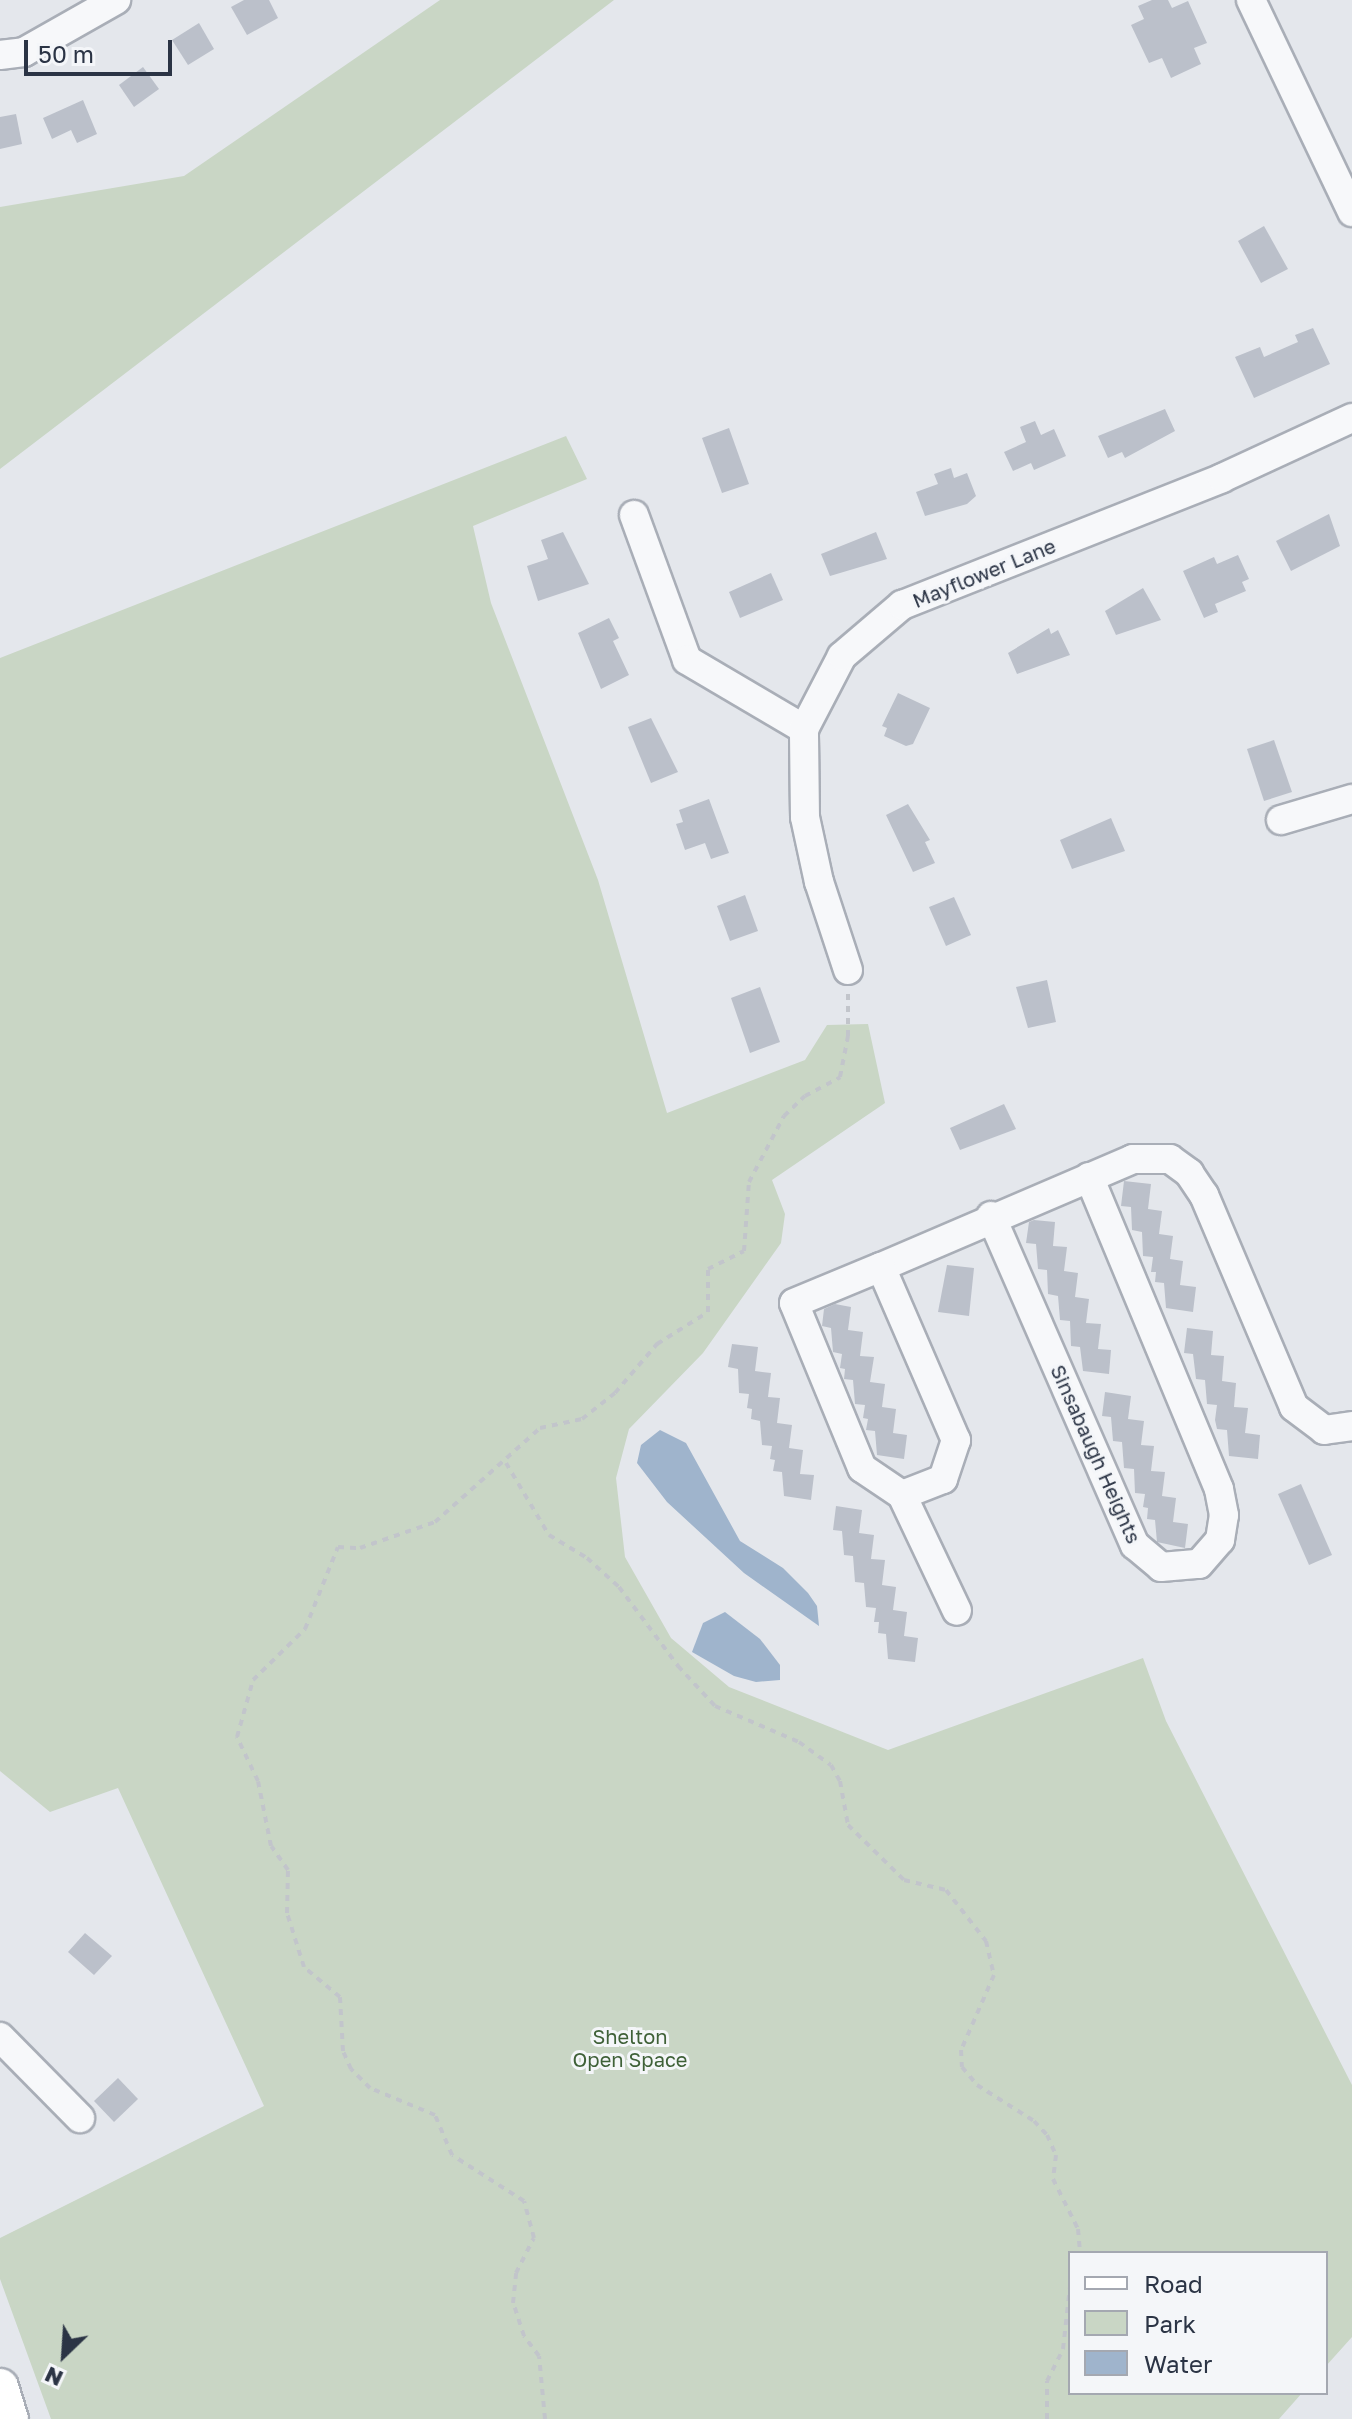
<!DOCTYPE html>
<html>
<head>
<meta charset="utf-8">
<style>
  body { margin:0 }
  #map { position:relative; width:1352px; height:2419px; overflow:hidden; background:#e4e7ec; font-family:"Golos Text",sans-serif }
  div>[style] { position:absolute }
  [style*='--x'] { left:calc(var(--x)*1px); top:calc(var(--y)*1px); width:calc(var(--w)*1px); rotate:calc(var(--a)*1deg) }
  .green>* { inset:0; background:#c9d6c5 }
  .water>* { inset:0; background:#9fb4cc }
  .building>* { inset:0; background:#bbc0ca }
  .path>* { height:4px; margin-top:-2px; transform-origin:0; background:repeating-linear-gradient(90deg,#c2c5cb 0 6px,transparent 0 12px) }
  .roads { filter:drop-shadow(2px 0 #a9aeb7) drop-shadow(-2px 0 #a9aeb7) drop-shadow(0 2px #a9aeb7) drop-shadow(0 -2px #a9aeb7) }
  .minor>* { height:28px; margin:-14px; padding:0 14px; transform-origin:14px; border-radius:14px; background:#f7f8fa }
  .major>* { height:36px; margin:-18px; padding:0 18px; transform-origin:18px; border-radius:18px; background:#fff }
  span { translate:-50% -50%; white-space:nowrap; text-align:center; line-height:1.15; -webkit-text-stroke:6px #f4f6f9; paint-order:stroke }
  .street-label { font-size:20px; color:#2b3445 }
  .park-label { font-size:20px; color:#3f6138 }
  .legend { position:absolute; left:1068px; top:2251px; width:260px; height:144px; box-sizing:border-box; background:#f4f6f9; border:2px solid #a4a8b1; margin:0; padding:10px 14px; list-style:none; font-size:24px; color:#2b3445 }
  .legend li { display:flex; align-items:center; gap:16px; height:40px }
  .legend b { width:40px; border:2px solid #a4a8b1 }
  .north { position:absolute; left:24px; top:2315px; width:80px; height:80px; -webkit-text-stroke:6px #f4f6f9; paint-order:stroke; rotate:205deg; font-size:22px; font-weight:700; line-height:32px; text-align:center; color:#2b3445 }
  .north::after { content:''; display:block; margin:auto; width:28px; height:36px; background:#2b3445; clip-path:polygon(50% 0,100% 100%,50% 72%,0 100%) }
  .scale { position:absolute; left:24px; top:40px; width:148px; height:36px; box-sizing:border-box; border:4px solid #2b3445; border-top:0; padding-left:10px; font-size:24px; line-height:28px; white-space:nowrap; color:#2b3445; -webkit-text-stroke:6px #f4f6f9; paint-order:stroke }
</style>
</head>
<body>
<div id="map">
  <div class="green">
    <i style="clip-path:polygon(440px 0,614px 0,0 469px,0 207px,184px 176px)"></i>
    <i style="clip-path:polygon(566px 436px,587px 479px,473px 526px,491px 603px,598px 880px,667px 1113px,805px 1060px,827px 1025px,868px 1024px,885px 1103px,772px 1180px,785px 1214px,781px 1243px,703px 1353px,629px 1429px,616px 1478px,625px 1557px,671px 1638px,729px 1687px,888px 1750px,1143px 1658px,1166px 1721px,1352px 2085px,1352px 2337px,1326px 2366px,1326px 2253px,1070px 2253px,1070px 2393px,1302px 2393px,1279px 2419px,51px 2419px,0 2279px,0 2238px,264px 2106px,118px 1788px,50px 1812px,0 1771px,0 658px)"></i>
  </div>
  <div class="water">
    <i style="clip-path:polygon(660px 1430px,686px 1443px,740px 1541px,783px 1568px,808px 1593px,817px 1606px,819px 1626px,744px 1573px,667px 1502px,637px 1463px,641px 1445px)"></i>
    <i style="clip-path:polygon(725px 1612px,760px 1639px,780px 1665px,780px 1680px,756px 1682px,734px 1676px,692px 1652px,703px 1623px)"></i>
  </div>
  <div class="building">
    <i style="clip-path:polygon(244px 0,269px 0,278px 18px,247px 35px,231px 7px)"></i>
    <i style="clip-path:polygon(1152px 0,1168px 0,1172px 8px,1188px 1px,1207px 43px,1194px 48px,1201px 64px,1171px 78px,1162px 58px,1149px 63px,1131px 25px,1144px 19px,1138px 6px)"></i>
    <i style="clip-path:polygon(199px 23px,214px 49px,188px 65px,172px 40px)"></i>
    <i style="clip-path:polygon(143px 67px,159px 89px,134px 107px,119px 85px)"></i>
    <i style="clip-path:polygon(83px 100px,97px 134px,77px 143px,71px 130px,52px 139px,43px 118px)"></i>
    <i style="clip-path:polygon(16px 114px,22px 144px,0 149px,0 117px)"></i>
    <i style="clip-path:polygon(1264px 226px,1288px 269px,1261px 283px,1238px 241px)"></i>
    <i style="clip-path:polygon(1313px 328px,1330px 364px,1254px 398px,1235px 357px,1260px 347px,1264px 357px,1298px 342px,1295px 335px)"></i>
    <i style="clip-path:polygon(1165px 409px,1175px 431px,1125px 458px,1122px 452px,1108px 458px,1098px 436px)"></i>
    <i style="clip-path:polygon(1035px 421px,1041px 435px,1054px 429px,1066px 456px,1034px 470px,1031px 463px,1013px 471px,1004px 452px,1026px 442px,1020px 427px)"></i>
    <i style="clip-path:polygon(729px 428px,749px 484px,722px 493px,702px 438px)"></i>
    <i style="clip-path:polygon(951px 468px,954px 478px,967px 473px,976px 496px,967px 504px,925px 516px,916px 492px,938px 484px,934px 474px)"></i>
    <i style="clip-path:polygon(1329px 514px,1340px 546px,1291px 571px,1276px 541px)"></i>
    <i style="clip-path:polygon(563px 532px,589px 584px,538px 601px,527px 566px,548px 559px,541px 540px)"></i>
    <i style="clip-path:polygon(876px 532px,887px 559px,830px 576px,821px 554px)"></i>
    <i style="clip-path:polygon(1238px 555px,1249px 579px,1242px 582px,1246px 591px,1215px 604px,1218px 612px,1204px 618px,1183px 571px,1214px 557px,1217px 564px)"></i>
    <i style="clip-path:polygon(771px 573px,783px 600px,740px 618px,729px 592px)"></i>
    <i style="clip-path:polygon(1143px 588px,1161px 620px,1116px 635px,1105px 611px)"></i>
    <i style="clip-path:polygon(609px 618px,619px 638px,613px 641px,629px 675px,601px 689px,578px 633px)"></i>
    <i style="clip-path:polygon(1049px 628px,1051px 634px,1058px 630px,1070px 655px,1017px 674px,1008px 653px)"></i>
    <i style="clip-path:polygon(898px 693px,930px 708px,913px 744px,906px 746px,884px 736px,887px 728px,882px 726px)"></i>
    <i style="clip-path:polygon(651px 718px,678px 772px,651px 783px,628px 727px)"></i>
    <i style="clip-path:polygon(1274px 740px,1292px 792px,1264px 801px,1247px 749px)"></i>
    <i style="clip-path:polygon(709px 799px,729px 853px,711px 859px,705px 843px,685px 850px,676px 824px,683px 822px,679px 810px)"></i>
    <i style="clip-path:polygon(908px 804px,930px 840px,925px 842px,935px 863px,913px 872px,886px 815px)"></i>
    <i style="clip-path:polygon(1111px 818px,1125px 851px,1072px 869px,1060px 840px)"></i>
    <i style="clip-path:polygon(745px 895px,758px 931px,730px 941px,717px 906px)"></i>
    <i style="clip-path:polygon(954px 897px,971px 935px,946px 946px,929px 907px)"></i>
    <i style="clip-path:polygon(1047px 980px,1056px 1022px,1028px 1028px,1016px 987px)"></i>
    <i style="clip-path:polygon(760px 987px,780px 1042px,750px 1053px,731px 998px)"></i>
    <i style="clip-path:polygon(1004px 1104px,1016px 1129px,960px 1150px,950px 1128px)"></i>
    <i style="clip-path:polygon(1124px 1181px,1151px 1184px,1148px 1209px,1162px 1211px,1159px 1234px,1173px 1236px,1170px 1259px,1183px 1261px,1180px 1285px,1196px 1287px,1193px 1312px,1166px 1308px,1164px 1283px,1155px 1282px,1156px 1272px,1151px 1272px,1153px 1257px,1143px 1256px,1142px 1232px,1132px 1230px,1131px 1207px,1121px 1206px)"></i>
    <i style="clip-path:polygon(1034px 1220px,1055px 1222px,1053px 1246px,1067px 1247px,1064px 1271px,1078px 1273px,1075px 1297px,1089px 1299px,1086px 1323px,1101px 1324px,1098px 1349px,1111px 1350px,1109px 1374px,1083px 1371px,1080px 1347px,1071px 1346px,1070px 1321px,1060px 1320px,1058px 1296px,1048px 1294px,1047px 1270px,1038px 1269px,1036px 1244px,1026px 1243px,1029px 1222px)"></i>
    <i style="clip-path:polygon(947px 1265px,974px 1268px,969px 1316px,938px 1312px)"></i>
    <i style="clip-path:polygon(835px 1304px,851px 1307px,848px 1330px,863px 1332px,860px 1356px,874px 1357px,870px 1382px,885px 1384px,882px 1407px,896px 1409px,893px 1433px,907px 1435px,904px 1459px,877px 1455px,875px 1431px,866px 1430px,868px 1419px,863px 1418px,865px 1405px,855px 1404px,853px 1380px,844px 1379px,845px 1369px,840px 1368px,842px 1354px,833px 1352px,831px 1328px,822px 1326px,824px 1309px)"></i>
    <i style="clip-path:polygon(1187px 1328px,1213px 1331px,1211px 1355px,1224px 1356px,1222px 1381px,1236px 1383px,1234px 1407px,1248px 1408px,1245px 1433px,1260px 1435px,1258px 1459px,1229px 1456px,1227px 1430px,1217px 1429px,1215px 1420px,1217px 1405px,1207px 1404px,1205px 1380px,1196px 1379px,1193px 1354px,1184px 1353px)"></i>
    <i style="clip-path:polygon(732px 1344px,758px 1347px,755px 1371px,771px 1373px,768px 1397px,780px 1398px,777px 1423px,792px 1425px,789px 1448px,803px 1450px,800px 1474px,814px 1475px,811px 1500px,784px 1496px,782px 1472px,773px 1471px,775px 1460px,770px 1459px,772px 1446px,762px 1445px,760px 1421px,751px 1419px,752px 1409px,747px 1408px,749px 1394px,739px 1393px,738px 1369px,728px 1367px)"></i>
    <i style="clip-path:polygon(1105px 1392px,1131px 1396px,1128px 1419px,1144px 1421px,1141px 1445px,1154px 1446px,1151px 1471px,1165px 1472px,1162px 1496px,1176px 1498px,1173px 1522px,1188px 1524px,1185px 1548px,1157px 1542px,1155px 1520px,1147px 1519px,1148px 1508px,1143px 1507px,1145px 1494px,1135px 1493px,1134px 1469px,1124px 1468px,1122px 1442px,1113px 1441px,1111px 1417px,1102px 1416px)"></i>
    <i style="clip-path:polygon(1301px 1484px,1332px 1555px,1309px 1565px,1278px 1494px)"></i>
    <i style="clip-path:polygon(836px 1506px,862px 1510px,859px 1533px,874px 1535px,871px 1559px,885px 1560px,882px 1585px,896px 1587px,893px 1610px,907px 1612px,904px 1636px,918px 1638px,915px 1662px,888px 1659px,886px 1634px,878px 1633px,879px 1622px,874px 1622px,876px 1608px,866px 1607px,864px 1583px,855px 1582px,853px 1556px,844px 1555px,842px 1531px,833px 1530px)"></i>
    <i style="clip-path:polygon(85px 1933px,112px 1956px,94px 1975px,68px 1952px)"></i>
    <i style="clip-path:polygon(118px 2078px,138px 2099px,114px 2122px,94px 2101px)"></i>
  </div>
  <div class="path">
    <i style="--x:506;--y:1463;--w:84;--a:59.2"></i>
    <i style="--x:549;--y:1535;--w:44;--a:31.2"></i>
    <i style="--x:587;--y:1558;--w:43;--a:42.2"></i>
    <i style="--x:619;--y:1587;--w:99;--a:53.2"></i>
    <i style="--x:678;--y:1666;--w:54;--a:47.2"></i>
    <i style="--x:715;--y:1706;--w:91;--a:23.2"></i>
    <i style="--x:799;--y:1742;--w:39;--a:36"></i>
    <i style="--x:831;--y:1765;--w:18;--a:61"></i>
    <i style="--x:840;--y:1781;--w:45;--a:79.7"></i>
    <i style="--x:848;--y:1825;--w:78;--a:44.5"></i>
    <i style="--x:904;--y:1880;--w:43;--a:13.4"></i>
    <i style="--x:946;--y:1890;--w:65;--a:51.9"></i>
    <i style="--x:986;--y:1941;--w:35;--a:77"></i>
    <i style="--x:994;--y:1975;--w:82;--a:113.7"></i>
    <i style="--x:961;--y:2050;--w:17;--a:87"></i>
    <i style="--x:962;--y:2067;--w:23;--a:50"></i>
    <i style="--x:977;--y:2085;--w:67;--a:32.3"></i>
    <i style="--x:1034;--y:2121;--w:19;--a:47"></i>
    <i style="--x:1047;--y:2135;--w:22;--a:66"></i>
    <i style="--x:1056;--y:2155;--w:24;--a:97"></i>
    <i style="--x:1053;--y:2179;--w:56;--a:63.4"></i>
    <i style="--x:1078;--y:2229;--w:24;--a:85"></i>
    <i style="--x:545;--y:2419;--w:63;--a:-95.4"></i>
    <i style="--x:539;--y:2356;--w:25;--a:-127"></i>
    <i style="--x:524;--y:2336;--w:35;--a:-108"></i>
    <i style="--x:513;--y:2303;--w:30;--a:-84"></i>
    <i style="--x:516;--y:2273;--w:39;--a:-63"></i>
    <i style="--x:534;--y:2238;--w:38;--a:-105"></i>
    <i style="--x:524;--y:2201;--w:85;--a:-147.4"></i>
    <i style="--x:452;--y:2155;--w:43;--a:-113"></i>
    <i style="--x:435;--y:2115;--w:70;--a:-157.4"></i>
    <i style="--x:370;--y:2088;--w:27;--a:-135"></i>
    <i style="--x:351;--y:2069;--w:20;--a:-114"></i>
    <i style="--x:343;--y:2051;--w:54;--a:-93.2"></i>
    <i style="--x:340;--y:1997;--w:47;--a:-140.2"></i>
    <i style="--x:304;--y:1967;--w:57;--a:-107.5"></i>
    <i style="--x:287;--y:1913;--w:43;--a:-88.7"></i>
    <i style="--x:288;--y:1870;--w:29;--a:-125"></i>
    <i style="--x:271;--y:1846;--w:66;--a:-101.3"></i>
    <i style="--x:258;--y:1781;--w:49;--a:-115.5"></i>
    <i style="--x:237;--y:1737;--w:59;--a:-74.3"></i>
    <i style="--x:253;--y:1680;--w:73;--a:-44.4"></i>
    <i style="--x:305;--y:1629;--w:88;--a:-68.1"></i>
    <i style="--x:338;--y:1547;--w:22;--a:3"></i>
    <i style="--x:360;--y:1548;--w:79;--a:-19.1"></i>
    <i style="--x:435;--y:1522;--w:141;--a:-41.8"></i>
    <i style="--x:540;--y:1428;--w:43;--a:-12.1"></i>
    <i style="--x:582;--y:1419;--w:42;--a:-38.2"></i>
    <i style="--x:615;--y:1393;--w:65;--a:-49.4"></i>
    <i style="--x:657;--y:1344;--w:60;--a:-32.1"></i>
    <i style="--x:708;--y:1312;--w:43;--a:-90"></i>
    <i style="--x:708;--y:1269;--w:40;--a:-26.6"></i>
    <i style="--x:744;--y:1251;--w:69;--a:-85.9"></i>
    <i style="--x:749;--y:1182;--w:75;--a:-62.1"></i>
    <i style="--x:784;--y:1116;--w:29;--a:-44"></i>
    <i style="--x:805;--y:1096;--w:40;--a:-28"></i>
    <i style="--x:840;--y:1077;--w:42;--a:-79"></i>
    <i style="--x:848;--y:1036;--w:44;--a:-90"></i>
    <i style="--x:1047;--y:2419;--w:38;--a:-90"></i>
    <i style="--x:1047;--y:2381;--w:36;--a:-63"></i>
    <i style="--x:1063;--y:2349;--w:62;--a:-83.6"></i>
  </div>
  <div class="roads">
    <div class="minor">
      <i style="--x:1251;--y:0;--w:235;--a:64.5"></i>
      <i style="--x:0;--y:55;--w:24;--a:-7"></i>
      <i style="--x:24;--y:52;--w:106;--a:-29.5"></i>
      <i style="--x:634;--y:515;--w:154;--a:69.9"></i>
      <i style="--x:687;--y:660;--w:136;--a:30.5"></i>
      <i style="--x:1281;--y:820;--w:74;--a:-16.5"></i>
      <i style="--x:848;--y:970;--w:93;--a:-108.2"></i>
      <i style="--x:819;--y:882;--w:66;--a:-102.2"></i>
      <i style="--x:805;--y:817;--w:88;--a:-90.7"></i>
      <i style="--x:804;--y:729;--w:82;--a:-62.5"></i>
      <i style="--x:842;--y:656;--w:79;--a:-40.4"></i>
      <i style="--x:902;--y:605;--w:344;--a:-21.6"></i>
      <i style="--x:1222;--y:478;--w:143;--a:-24.8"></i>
      <i style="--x:991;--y:1216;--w:359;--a:66.4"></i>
      <i style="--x:1135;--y:1545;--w:34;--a:40"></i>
      <i style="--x:1161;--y:1567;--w:38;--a:-5"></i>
      <i style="--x:1199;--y:1564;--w:32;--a:-49"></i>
      <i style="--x:1220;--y:1540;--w:25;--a:-81"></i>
      <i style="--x:1224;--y:1515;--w:26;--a:-101"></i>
      <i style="--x:1219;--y:1489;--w:338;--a:-112.6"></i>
      <i style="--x:881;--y:1267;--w:274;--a:-23.2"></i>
      <i style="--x:1133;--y:1159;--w:37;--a:0"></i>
      <i style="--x:1170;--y:1159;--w:24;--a:36"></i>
      <i style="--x:1189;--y:1173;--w:27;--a:56"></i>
      <i style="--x:1204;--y:1195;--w:230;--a:67"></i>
      <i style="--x:1294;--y:1407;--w:38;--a:37"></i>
      <i style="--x:1324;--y:1430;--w:28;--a:-8"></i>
      <i style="--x:881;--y:1267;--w:189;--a:66.6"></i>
      <i style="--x:956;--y:1440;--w:41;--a:108.4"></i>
      <i style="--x:943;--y:1479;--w:44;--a:158.7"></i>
      <i style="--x:902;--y:1495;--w:48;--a:-146"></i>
      <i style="--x:862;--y:1468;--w:178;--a:-112.4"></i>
      <i style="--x:794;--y:1303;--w:94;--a:-22.5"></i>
      <i style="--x:902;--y:1495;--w:128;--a:64.6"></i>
      <i style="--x:0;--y:2037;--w:114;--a:45.4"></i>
    </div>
    <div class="major">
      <i style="--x:0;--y:2387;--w:34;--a:73"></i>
    </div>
  </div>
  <div class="street-label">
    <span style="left:984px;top:573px;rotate:-22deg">Mayflower Lane</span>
    <span style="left:1096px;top:1454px;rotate:66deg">Sinsabaugh Heights</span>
  </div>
  <div class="park-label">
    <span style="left:630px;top:2048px">Shelton<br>Open Space</span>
  </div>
  <ul class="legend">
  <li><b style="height:10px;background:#fff"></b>Road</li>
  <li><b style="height:22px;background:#c9d6c5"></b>Park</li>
  <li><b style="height:22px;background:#9fb4cc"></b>Water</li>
  </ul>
  <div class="north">N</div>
  <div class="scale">50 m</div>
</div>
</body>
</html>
